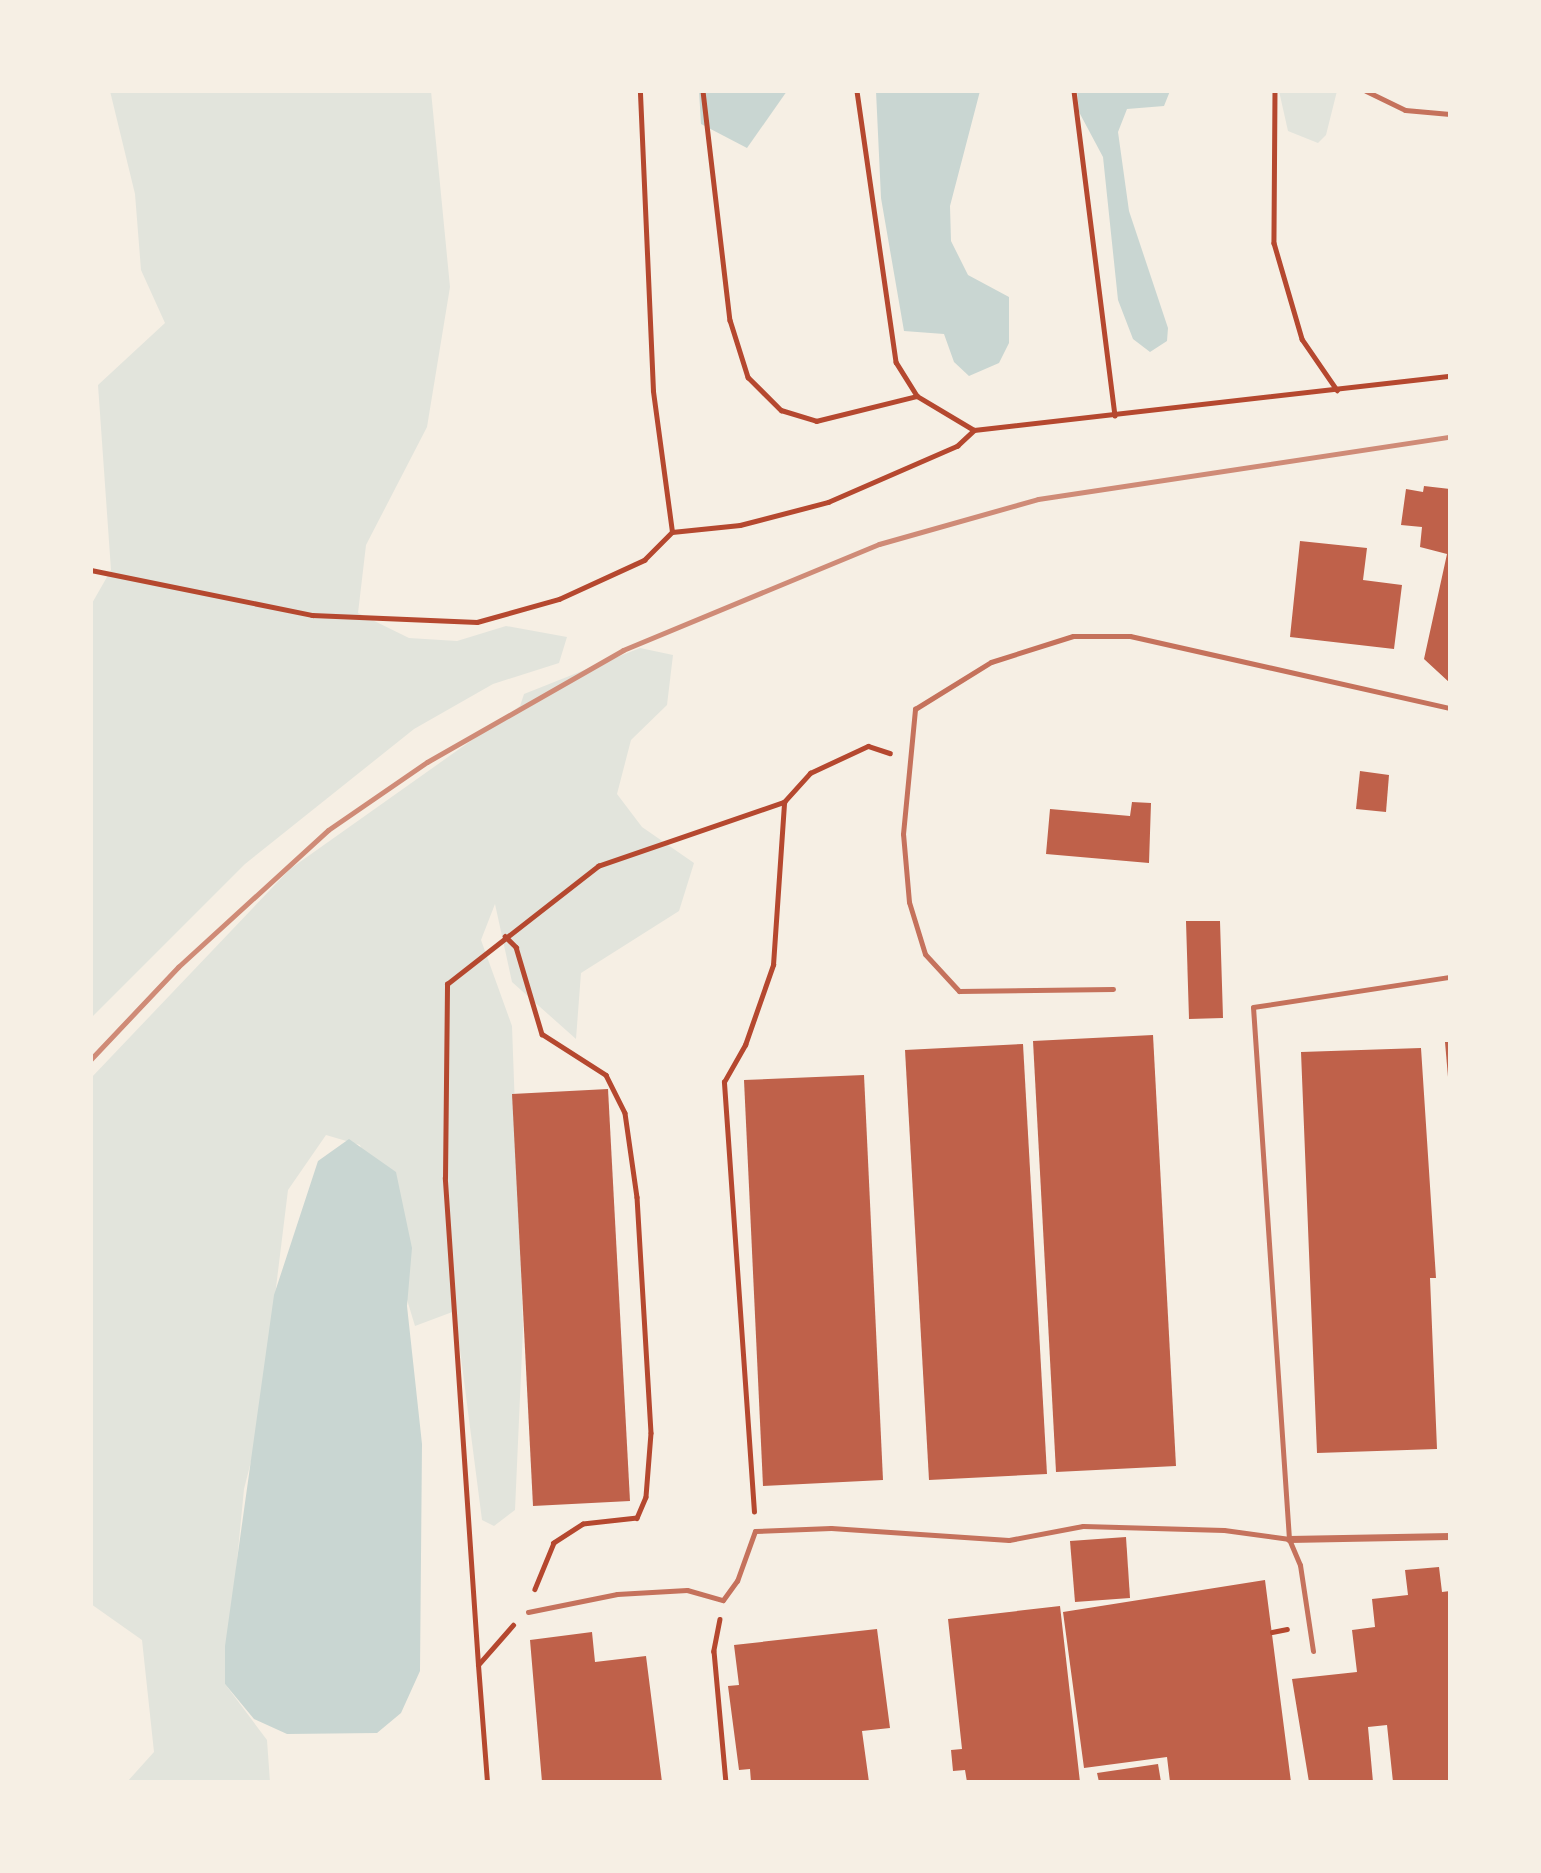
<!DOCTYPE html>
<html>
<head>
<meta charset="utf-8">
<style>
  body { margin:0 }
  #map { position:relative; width:1541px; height:1873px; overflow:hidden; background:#f6efe4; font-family:"Sofia Sans Condensed",sans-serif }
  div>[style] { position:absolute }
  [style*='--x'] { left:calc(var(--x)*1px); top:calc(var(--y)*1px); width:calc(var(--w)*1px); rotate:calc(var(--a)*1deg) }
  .green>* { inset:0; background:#e2e4dc }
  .water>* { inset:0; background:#c9d6d2 }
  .building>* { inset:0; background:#bf614a }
  .path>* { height:4.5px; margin:-2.25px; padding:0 2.25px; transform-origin:2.25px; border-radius:2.25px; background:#b5482f }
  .service>* { height:5px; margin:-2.5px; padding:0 2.5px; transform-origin:2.5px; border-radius:2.5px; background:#c5725c }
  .minor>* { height:7px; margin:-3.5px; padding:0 3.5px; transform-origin:3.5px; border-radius:3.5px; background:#c5725c }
  .rail>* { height:5px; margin:-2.5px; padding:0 2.5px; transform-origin:2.5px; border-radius:2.5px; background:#cf8b77 }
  span { translate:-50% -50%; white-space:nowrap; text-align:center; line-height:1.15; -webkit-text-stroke:6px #f6efe4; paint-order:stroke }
  .frame { position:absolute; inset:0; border:93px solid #f6efe4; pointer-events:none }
</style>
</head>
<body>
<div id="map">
  <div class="green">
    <i style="clip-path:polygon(110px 91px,431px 91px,450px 287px,427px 427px,366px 545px,358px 613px,409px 638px,457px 641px,506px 626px,567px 637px,559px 663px,493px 684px,414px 729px,245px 864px,91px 1018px,91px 605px,111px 570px,98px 385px,165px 323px,141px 270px,135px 194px)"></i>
    <i style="clip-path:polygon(1279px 91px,1337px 91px,1326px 135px,1318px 143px,1288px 131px)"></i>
    <i style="clip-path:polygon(640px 648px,673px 655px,667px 705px,631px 740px,617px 794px,642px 827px,694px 863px,679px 911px,581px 973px,576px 1039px,512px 982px,495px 904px,481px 940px,512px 1026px,523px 1329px,515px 1510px,494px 1526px,482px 1520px,455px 1311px,415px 1326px,360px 1145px,326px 1135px,288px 1190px,258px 1434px,244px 1489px,225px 1684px,267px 1740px,270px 1782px,127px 1782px,154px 1752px,142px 1640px,91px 1604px,91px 1078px,290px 869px,520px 706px,524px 694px)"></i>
  </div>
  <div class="water">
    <i style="clip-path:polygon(699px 91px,787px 91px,747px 148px,701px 124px)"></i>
    <i style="clip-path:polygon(876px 91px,980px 91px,950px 206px,951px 241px,968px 275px,1009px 297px,1009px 343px,999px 363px,969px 376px,954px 362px,944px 334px,904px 331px,881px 198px)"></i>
    <i style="clip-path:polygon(1077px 91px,1170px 91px,1164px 106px,1127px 109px,1118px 132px,1129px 211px,1168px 328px,1167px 341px,1150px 352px,1133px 339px,1118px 300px,1103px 157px,1079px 112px)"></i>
    <i style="clip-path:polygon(349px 1139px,396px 1172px,412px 1248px,407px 1306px,422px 1444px,420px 1671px,401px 1713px,377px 1733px,287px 1734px,254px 1719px,225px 1684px,225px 1646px,274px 1295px,318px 1161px)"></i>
  </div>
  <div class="building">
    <i style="clip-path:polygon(1424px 486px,1450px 489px,1450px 683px,1424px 659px,1447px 554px,1420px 547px,1422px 527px,1401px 525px,1406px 489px,1423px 492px)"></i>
    <i style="clip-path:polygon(1300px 541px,1367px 548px,1363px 580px,1402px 585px,1394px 649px,1290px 637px)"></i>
    <i style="clip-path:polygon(1360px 771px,1389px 775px,1386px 812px,1356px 809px)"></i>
    <i style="clip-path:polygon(1132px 802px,1151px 803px,1149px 863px,1046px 854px,1050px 809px,1130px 816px)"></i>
    <i style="clip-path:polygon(1186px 921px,1220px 921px,1223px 1018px,1189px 1019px)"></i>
    <i style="clip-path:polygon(1153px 1035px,1176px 1466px,1056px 1472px,1033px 1041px)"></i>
    <i style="clip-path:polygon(1445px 1042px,1450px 1042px,1450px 1077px,1448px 1077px)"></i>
    <i style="clip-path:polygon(1023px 1044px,1047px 1474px,929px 1480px,905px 1050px)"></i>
    <i style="clip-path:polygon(1421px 1048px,1436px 1278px,1430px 1278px,1437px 1449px,1317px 1453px,1301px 1052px)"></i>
    <i style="clip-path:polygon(864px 1075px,883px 1480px,763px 1486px,744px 1080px)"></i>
    <i style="clip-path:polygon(608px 1089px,630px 1501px,533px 1506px,512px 1094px)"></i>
    <i style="clip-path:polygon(1126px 1537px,1130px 1598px,1075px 1602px,1070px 1541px)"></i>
    <i style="clip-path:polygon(1439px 1567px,1442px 1592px,1450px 1591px,1450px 1782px,1393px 1782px,1387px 1725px,1368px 1727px,1373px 1782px,1309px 1782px,1292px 1679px,1357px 1672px,1352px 1630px,1375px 1627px,1372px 1599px,1408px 1595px,1405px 1570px)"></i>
    <i style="clip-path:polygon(1265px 1580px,1291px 1782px,1170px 1782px,1167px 1757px,1084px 1768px,1063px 1612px)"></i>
    <i style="clip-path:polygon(1060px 1606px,1080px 1782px,967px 1782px,965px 1770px,953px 1771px,951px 1750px,962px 1749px,948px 1619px)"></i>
    <i style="clip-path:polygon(877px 1629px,890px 1728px,862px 1731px,869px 1782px,751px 1782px,750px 1769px,739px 1770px,728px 1686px,739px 1685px,734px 1645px)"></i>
    <i style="clip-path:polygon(592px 1632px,595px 1662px,646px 1656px,662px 1782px,542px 1782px,530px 1640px)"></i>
    <i style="clip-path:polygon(1158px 1764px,1161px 1782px,1099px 1782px,1097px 1773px)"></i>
  </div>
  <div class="path">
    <i style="--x:703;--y:91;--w:231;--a:83.3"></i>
    <i style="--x:730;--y:320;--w:60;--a:72.5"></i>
    <i style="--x:748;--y:377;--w:47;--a:45"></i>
    <i style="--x:781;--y:410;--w:37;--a:17"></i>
    <i style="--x:816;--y:421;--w:104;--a:-13.9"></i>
    <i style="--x:857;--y:91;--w:274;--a:81.8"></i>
    <i style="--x:896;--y:362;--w:40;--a:58"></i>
    <i style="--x:917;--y:396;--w:66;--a:30.8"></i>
    <i style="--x:974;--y:430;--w:479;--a:-6.5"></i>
    <i style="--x:1074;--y:91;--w:327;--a:82.8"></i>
    <i style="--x:1275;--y:91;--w:152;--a:90.4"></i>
    <i style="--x:1274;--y:243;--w:100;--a:73.7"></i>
    <i style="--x:1302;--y:339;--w:62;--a:55.5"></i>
    <i style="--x:672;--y:532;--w:68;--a:-5.9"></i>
    <i style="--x:740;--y:525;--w:91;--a:-14.6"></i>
    <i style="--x:828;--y:502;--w:141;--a:-23.5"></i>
    <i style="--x:957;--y:446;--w:23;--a:-43"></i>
    <i style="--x:91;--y:570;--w:226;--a:11.5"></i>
    <i style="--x:312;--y:615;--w:165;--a:2.4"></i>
    <i style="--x:477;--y:622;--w:85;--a:-15.7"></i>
    <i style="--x:559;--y:599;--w:94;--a:-24.6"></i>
    <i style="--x:644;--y:560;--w:40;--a:-45"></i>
    <i style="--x:672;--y:532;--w:142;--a:-97.7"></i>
    <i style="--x:653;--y:391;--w:300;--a:-92.5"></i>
    <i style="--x:505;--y:936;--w:16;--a:45"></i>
    <i style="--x:516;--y:947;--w:91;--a:73.4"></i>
    <i style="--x:542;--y:1034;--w:76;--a:32.6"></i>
    <i style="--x:606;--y:1075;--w:42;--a:63.4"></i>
    <i style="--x:625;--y:1113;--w:85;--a:81.9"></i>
    <i style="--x:637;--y:1197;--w:236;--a:86.6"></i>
    <i style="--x:651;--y:1433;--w:64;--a:94.5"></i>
    <i style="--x:646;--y:1497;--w:23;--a:113"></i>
    <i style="--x:637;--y:1518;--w:54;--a:173.7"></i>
    <i style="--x:583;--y:1524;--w:35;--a:147"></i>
    <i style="--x:554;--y:1543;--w:50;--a:112.4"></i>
    <i style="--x:754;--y:1512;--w:431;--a:-94"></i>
    <i style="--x:724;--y:1082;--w:43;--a:-60.4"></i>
    <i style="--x:745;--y:1045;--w:85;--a:-70.7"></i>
    <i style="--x:773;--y:965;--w:163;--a:-86.1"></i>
    <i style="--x:784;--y:802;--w:39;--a:-48"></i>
    <i style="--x:810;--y:773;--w:64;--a:-25"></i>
    <i style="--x:868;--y:746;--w:23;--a:18"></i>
    <i style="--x:720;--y:1619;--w:33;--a:101"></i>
    <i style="--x:714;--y:1651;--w:132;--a:84.8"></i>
    <i style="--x:1272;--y:1632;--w:15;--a:-11"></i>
    <i style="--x:478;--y:1665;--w:488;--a:-93.9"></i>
    <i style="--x:445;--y:1178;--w:194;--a:-89.4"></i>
    <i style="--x:447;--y:984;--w:192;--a:-38"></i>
    <i style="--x:598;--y:866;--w:197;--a:-19"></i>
    <i style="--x:487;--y:1782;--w:117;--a:-94.4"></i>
    <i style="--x:478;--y:1665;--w:53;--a:-48.8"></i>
  </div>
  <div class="service">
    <i style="--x:1366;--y:91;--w:43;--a:26"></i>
    <i style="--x:1405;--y:110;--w:45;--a:5.1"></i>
    <i style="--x:1113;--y:989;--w:154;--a:179.3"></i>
    <i style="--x:959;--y:991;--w:50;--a:-132.6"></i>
    <i style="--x:925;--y:954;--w:54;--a:-107.1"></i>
    <i style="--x:909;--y:902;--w:68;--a:-95"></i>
    <i style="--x:903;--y:834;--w:126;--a:-84.5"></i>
    <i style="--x:915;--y:709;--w:89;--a:-31.7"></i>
    <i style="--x:991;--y:662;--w:86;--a:-17.6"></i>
    <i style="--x:1073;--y:636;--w:57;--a:0"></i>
    <i style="--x:1130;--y:636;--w:328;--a:12.7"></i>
    <i style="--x:528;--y:1612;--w:91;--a:-11.4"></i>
    <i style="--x:617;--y:1594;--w:70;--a:-3.3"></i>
    <i style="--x:687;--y:1590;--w:37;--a:16"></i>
    <i style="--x:723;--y:1600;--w:24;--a:-54"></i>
    <i style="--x:737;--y:1581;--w:53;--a:-70.2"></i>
    <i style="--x:755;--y:1531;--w:76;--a:-2.3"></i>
    <i style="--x:831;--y:1528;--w:178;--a:3.9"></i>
    <i style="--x:1009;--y:1540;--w:75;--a:-10.7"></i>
    <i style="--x:1083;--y:1526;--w:141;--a:1.6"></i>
    <i style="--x:1224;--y:1530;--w:66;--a:7.9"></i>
    <i style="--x:1313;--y:1651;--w:87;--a:-98.6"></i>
    <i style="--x:1300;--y:1565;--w:28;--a:-113"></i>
    <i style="--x:1289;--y:1539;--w:533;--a:-93.87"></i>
    <i style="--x:1253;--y:1007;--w:199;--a:-8.7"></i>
  </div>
  <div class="minor">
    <i style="--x:1289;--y:1539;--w:161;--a:-1.1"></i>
  </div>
  <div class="rail">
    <i style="--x:91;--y:1059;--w:127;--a:-46.6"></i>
    <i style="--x:178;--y:967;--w:203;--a:-42.4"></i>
    <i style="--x:328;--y:830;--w:120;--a:-34.5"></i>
    <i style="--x:427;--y:762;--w:226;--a:-29.7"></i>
    <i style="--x:623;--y:650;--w:277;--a:-22.5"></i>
    <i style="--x:879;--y:544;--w:165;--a:-15.8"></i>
    <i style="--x:1038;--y:499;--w:417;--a:-8.6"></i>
  </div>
  <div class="frame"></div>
</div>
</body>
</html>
